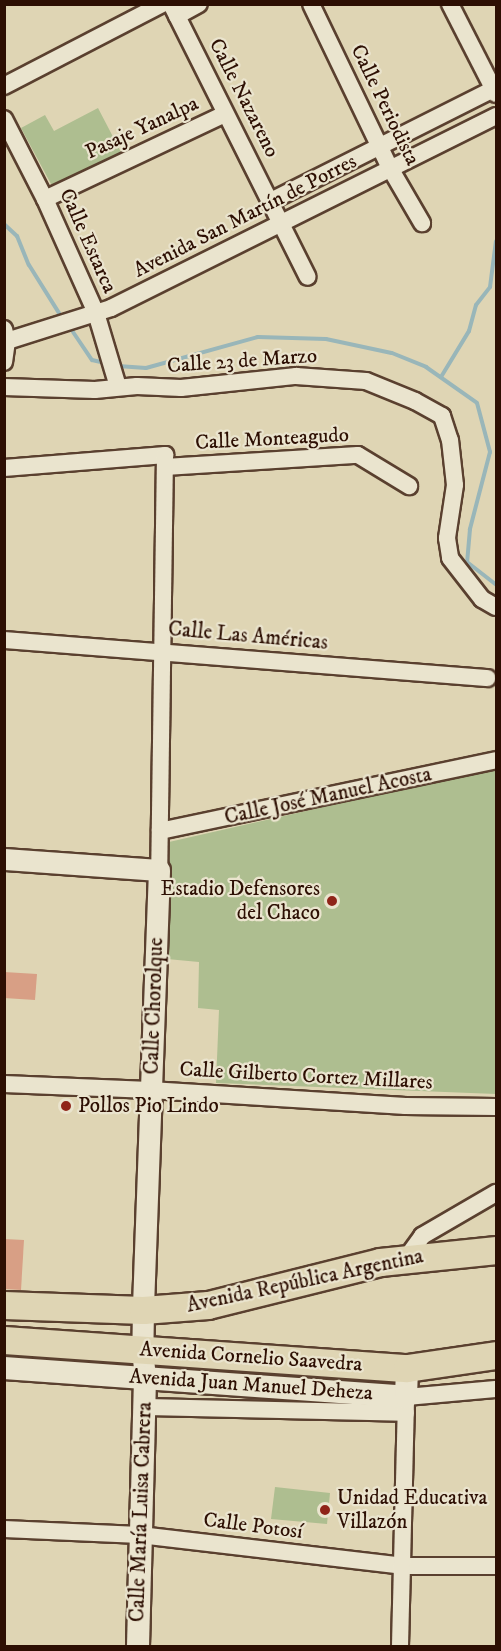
<!DOCTYPE html>
<html>
<head>
<meta charset="utf-8">
<style>
  body { margin:0 }
  #map { position:relative; width:501px; height:1651px; overflow:hidden; background:#dfd5b4; font-family:"IM FELL DW Pica",serif }
  div>[style] { position:absolute }
  [style*='--x'] { left:calc(var(--x)*1px); top:calc(var(--y)*1px); width:calc(var(--w)*1px); rotate:calc(var(--a)*1deg) }
  .green>* { inset:0; background:#aebe90 }
  .stream>* { height:4px; margin:-2px; padding:0 2px; transform-origin:2px; border-radius:2px; background:#99b6b9 }
  .building>* { inset:0; background:#d89f85 }
  .roads { filter:drop-shadow(2px 0 #5a402f) drop-shadow(-2px 0 #5a402f) drop-shadow(0 2px #5a402f) drop-shadow(0 -2px #5a402f) }
  .minor>* { height:16px; margin:-8px; padding:0 8px; transform-origin:8px; border-radius:8px; background:#eae4ce }
  .tertiary>* { height:21px; margin:-10.5px; padding:0 10.5px; transform-origin:10.5px; border-radius:10.5px; background:#eae4ce }
  .secondary>* { height:22px; margin:-11px; padding:0 11px; transform-origin:11px; border-radius:11px; background:#eae4ce }
  .trunk>* { height:27px; margin:-13.5px; padding:0 13.5px; transform-origin:13.5px; border-radius:13.5px; background:#dfd5b4 }
  .dots>* { width:16px; height:16px; translate:-50% -50%; box-sizing:border-box; border:3px solid #eae4ce; border-radius:50% }
  span { translate:-50% -50%; white-space:nowrap; text-align:center; line-height:1.15; -webkit-text-stroke:4.5px #eae4ce; paint-order:stroke }
  .street-label { font-size:21px; color:#2d0f03 }
  .poi-label { font-size:21px; color:#2d0f03 }
  .right { translate:-100% -50%; text-align:right }
  .left { translate:0 -50%; text-align:left }
  .frame { position:absolute; inset:0; border:6px solid #2d0f03; pointer-events:none }
</style>
</head>
<body>
<div id="map">
  <div class="green">
    <i style="clip-path:polygon(98px 108px,122px 154px,60px 187px,51px 184px,21px 128px,45px 115px,54px 131px)"></i>
    <i style="clip-path:polygon(496px 768px,496px 1094px,216px 1083px,219px 1010px,198px 1008px,199px 962px,167px 959px,169px 842px)"></i>
    <i style="clip-path:polygon(275px 1487px,330px 1493px,327px 1524px,271px 1519px)"></i>
  </div>
  <div class="stream">
    <i style="--x:4;--y:224;--w:18;--a:43"></i>
    <i style="--x:17;--y:236;--w:31;--a:68"></i>
    <i style="--x:29;--y:265;--w:57;--a:58"></i>
    <i style="--x:73;--y:332;--w:34;--a:56"></i>
    <i style="--x:92;--y:360;--w:9;--a:13"></i>
    <i style="--x:118;--y:366;--w:28;--a:4"></i>
    <i style="--x:146;--y:368;--w:116;--a:-15.5"></i>
    <i style="--x:258;--y:337;--w:68;--a:1.7"></i>
    <i style="--x:326;--y:339;--w:67;--a:12"></i>
    <i style="--x:392;--y:353;--w:37;--a:22"></i>
    <i style="--x:426;--y:367;--w:62;--a:35.2"></i>
    <i style="--x:477;--y:403;--w:51;--a:75.1"></i>
    <i style="--x:490;--y:452;--w:80;--a:104.6"></i>
    <i style="--x:470;--y:529;--w:33;--a:95"></i>
    <i style="--x:467;--y:562;--w:37;--a:38"></i>
    <i style="--x:441;--y:377;--w:54;--a:-58.7"></i>
    <i style="--x:469;--y:331;--w:27;--a:-75"></i>
    <i style="--x:476;--y:305;--w:23;--a:-52"></i>
    <i style="--x:490;--y:287;--w:46;--a:-82.6"></i>
  </div>
  <div class="building">
    <i style="clip-path:polygon(4px 972px,37px 974px,35px 1000px,4px 998px)"></i>
    <i style="clip-path:polygon(4px 1239px,24px 1240px,21px 1290px,4px 1289px)"></i>
  </div>
  <div class="roads">
    <div class="minor">
      <i style="--x:171;--y:4;--w:305;--a:63.4"></i>
      <i style="--x:311;--y:4;--w:182;--a:64.3"></i>
      <i style="--x:390;--y:168;--w:64;--a:59.8"></i>
      <i style="--x:450;--y:4;--w:101;--a:62.9"></i>
      <i style="--x:177;--y:16;--w:25;--a:-29"></i>
      <i style="--x:4;--y:86;--w:178;--a:-27.4"></i>
      <i style="--x:4;--y:119;--w:90;--a:62.9"></i>
      <i style="--x:45;--y:199;--w:125;--a:65.9"></i>
      <i style="--x:96;--y:313;--w:77;--a:73.4"></i>
      <i style="--x:45;--y:199;--w:199;--a:-25.3"></i>
      <i style="--x:271;--y:201;--w:250;--a:-26.7"></i>
      <i style="--x:4;--y:329;--w:12;--a:76"></i>
      <i style="--x:7;--y:341;--w:21;--a:98"></i>
      <i style="--x:7;--y:341;--w:109;--a:-17.6"></i>
      <i style="--x:111;--y:308;--w:430;--a:-26.5"></i>
      <i style="--x:4;--y:387;--w:91;--a:1.9"></i>
      <i style="--x:95;--y:390;--w:42;--a:-5.4"></i>
      <i style="--x:137;--y:386;--w:44;--a:2.6"></i>
      <i style="--x:181;--y:388;--w:116;--a:-6"></i>
      <i style="--x:296;--y:376;--w:70;--a:4.1"></i>
      <i style="--x:366;--y:381;--w:53;--a:22.2"></i>
      <i style="--x:415;--y:401;--w:31;--a:29"></i>
      <i style="--x:442;--y:416;--w:25;--a:72"></i>
      <i style="--x:450;--y:440;--w:45;--a:83.7"></i>
      <i style="--x:455;--y:485;--w:54;--a:98.6"></i>
      <i style="--x:447;--y:538;--w:20;--a:81"></i>
      <i style="--x:450;--y:558;--w:52;--a:52"></i>
      <i style="--x:482;--y:599;--w:16;--a:30"></i>
      <i style="--x:165;--y:467;--w:193;--a:-3.6"></i>
      <i style="--x:358;--y:455;--w:60;--a:31.3"></i>
      <i style="--x:4;--y:468;--w:162;--a:-4.6"></i>
      <i style="--x:165;--y:455;--w:415;--a:90.8"></i>
      <i style="--x:4;--y:640;--w:485;--a:4.5"></i>
      <i style="--x:160;--y:831;--w:343;--a:-11.9"></i>
      <i style="--x:4;--y:1084;--w:146;--a:2.4"></i>
      <i style="--x:150;--y:1090;--w:256;--a:3.6"></i>
      <i style="--x:405;--y:1106;--w:91;--a:0.6"></i>
      <i style="--x:407;--y:1257;--w:26;--a:-54"></i>
      <i style="--x:422;--y:1236;--w:86;--a:-30.2"></i>
      <i style="--x:144;--y:1407;--w:262;--a:1.3"></i>
      <i style="--x:4;--y:1529;--w:136;--a:2.5"></i>
      <i style="--x:140;--y:1535;--w:264;--a:6.7"></i>
      <i style="--x:402;--y:1566;--w:94;--a:0"></i>
      <i style="--x:400;--y:1646;--w:249;--a:-88.6"></i>
      <i style="--x:406;--y:1397;--w:90;--a:-5.1"></i>
    </div>
    <div class="tertiary">
      <i style="--x:4;--y:859;--w:155;--a:4.1"></i>
      <i style="--x:159;--y:870;--w:440;--a:92.1"></i>
      <i style="--x:143;--y:1310;--w:39;--a:91"></i>
      <i style="--x:142;--y:1349;--w:28;--a:84"></i>
    </div>
    <div class="secondary">
      <i style="--x:4;--y:1368;--w:403;--a:4.1"></i>
      <i style="--x:406;--y:1397;--w:29;--a:-88"></i>
      <i style="--x:138;--y:1646;--w:269;--a:-88.5"></i>
    </div>
    <div class="trunk">
      <i style="--x:4;--y:1305;--w:139;--a:2.1"></i>
      <i style="--x:143;--y:1310;--w:65;--a:-4.4"></i>
      <i style="--x:208;--y:1305;--w:177;--a:-14"></i>
      <i style="--x:380;--y:1262;--w:117;--a:-5.9"></i>
      <i style="--x:4;--y:1340;--w:404;--a:4"></i>
      <i style="--x:407;--y:1368;--w:90;--a:-8.3"></i>
    </div>
  </div>
  <div class="dots">
    <i style="left:332px;top:901px;background:#8f2418"></i>
    <i style="left:66px;top:1106px;background:#8f2418"></i>
    <i style="left:325px;top:1510px;background:#8f2418"></i>
  </div>
  <div class="street-label">
    <span style="left:244px;top:98px;rotate:63deg">Calle Nazareno</span>
    <span style="left:385px;top:105px;rotate:64deg">Calle Periodista</span>
    <span style="left:142px;top:128px;rotate:-25deg">Pasaje Yanalpa</span>
    <span style="left:245px;top:216px;rotate:-27deg">Avenida San Martín de Porres</span>
    <span style="left:88px;top:241px;rotate:66deg">Calle Estarca</span>
    <span style="left:242px;top:361px;rotate:-4deg">Calle 23 de Marzo</span>
    <span style="left:272px;top:439px;rotate:-3deg">Calle Monteagudo</span>
    <span style="left:248px;top:636px;rotate:5deg">Calle Las Américas</span>
    <span style="left:328px;top:796px;rotate:-12deg">Calle José Manuel Acosta</span>
    <span style="left:154px;top:1006px;rotate:-88deg">Calle Chorolque</span>
    <span style="left:306px;top:1076px;rotate:3deg">Calle Gilberto Cortez Millares</span>
    <span style="left:305px;top:1281px;rotate:-12deg">Avenida República Argentina</span>
    <span style="left:251px;top:1357px;rotate:4deg">Avenida Cornelio Saavedra</span>
    <span style="left:251px;top:1385px;rotate:4deg">Avenida Juan Manuel Deheza</span>
    <span style="left:141px;top:1512px;rotate:-88deg">Calle María Luisa Cabrera</span>
    <span style="left:253px;top:1526px;rotate:7deg">Calle Potosí</span>
  </div>
  <div class="poi-label">
    <span class="right" style="left:320px;top:901px">Estadio Defensores<br>del Chaco</span>
    <span class="left" style="left:78px;top:1106px">Pollos Pio Lindo</span>
    <span class="left" style="left:337px;top:1510px">Unidad Educativa<br>Villazón</span>
  </div>
  <div class="frame"></div>
</div>
</body>
</html>
